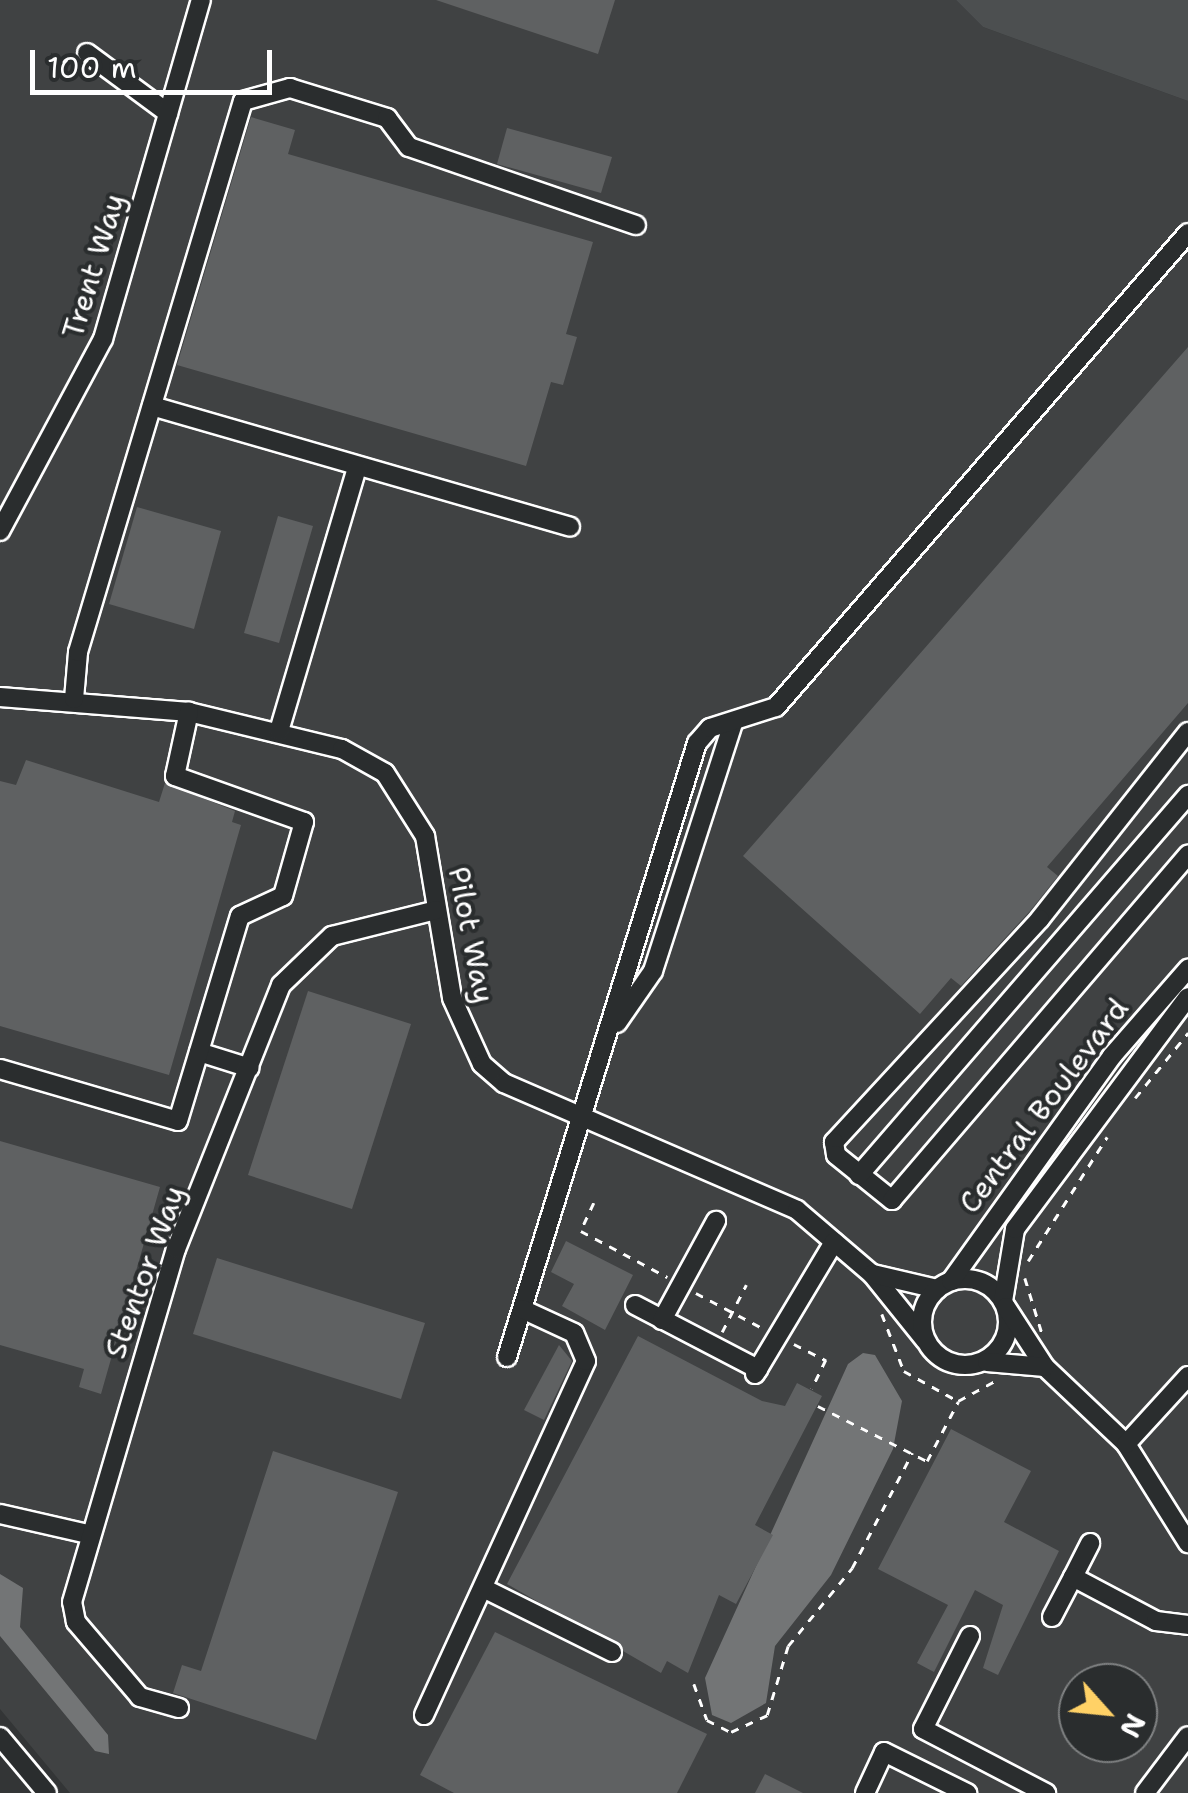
<!DOCTYPE html>
<html>
<head>
<meta charset="utf-8">
<style>
  body { margin:0 }
  #map { position:relative; width:1188px; height:1793px; overflow:hidden; background:#333536; font-family:"Shantell Sans",sans-serif }
  div>[style] { position:absolute }
  [style*='--x'] { left:calc(var(--x)*1px); top:calc(var(--y)*1px); width:calc(var(--w)*1px); rotate:calc(var(--a)*1deg) }
  .built>* { inset:0; background:#404243 }
  .green>* { inset:0; background:#4c4f50 }
  .water>* { inset:0; background:#737576 }
  .building>* { inset:0; background:#5f6162 }
  .path>* { height:2.5px; margin-top:-1.25px; transform-origin:0; background:repeating-linear-gradient(90deg,#fff 0 8px,transparent 0 16px) }
  .roads { filter:drop-shadow(2px 0 #fff) drop-shadow(-2px 0 #fff) drop-shadow(0 2px #fff) drop-shadow(0 -2px #fff) }
  .minor>* { height:18px; margin:-9px; padding:0 9px; transform-origin:9px; border-radius:9px; background:#2a2d2e }
  .minor>.ring { margin:-9px; padding:0; box-sizing:content-box; background:none; border:18px solid #2a2d2e; border-radius:50% }
  span { translate:-50% -50%; white-space:nowrap; text-align:center; line-height:1.15; -webkit-text-stroke:8px #2a2d2e; paint-order:stroke }
  .street-label { font-size:30px; color:#fff }
  .north { position:absolute; left:1058px; top:1663px; width:100px; height:100px; box-sizing:border-box; background:#2a2d2e; border:2px solid #7f8182; border-radius:50%; rotate:117deg; font-size:28px; font-weight:700; line-height:40px; text-align:center; color:#fff }
  .north::after { content:''; display:block; margin:auto; width:35px; height:45px; background:#ffd166; clip-path:polygon(50% 0,100% 100%,50% 72%,0 100%) }
  .scale { position:absolute; left:30px; top:50px; width:242px; height:45px; box-sizing:border-box; border:5px solid #fff; border-top:0; padding-left:12px; font-size:30px; line-height:35px; white-space:nowrap; color:#fff; -webkit-text-stroke:8px #2a2d2e; paint-order:stroke }
</style>
</head>
<body>
<div id="map">
  <div class="built">
    <i style="clip-path:polygon(evenodd,0 0,956px 0,983px 27px,1188px 101px,1188px 1793px,70px 1793px,0 1709px,0 0,1078px 1683px,1138px 1683px,1138px 1743px,1078px 1743px,1078px 1683px)"></i>
  </div>
  <div class="green">
    <i style="clip-path:polygon(956px 0,1188px 0,1188px 101px,983px 27px)"></i>
  </div>
  <div class="water">
    <i style="clip-path:polygon(863px 1353px,875px 1355px,902px 1401px,893px 1449px,831px 1575px,775px 1646px,766px 1703px,731px 1723px,712px 1715px,705px 1678px,848px 1364px)"></i>
    <i style="clip-path:polygon(0 1574px,23px 1588px,20px 1627px,108px 1735px,109px 1754px,95px 1751px,0 1636px)"></i>
  </div>
  <div class="building">
    <i style="clip-path:polygon(436px 0,615px 0,598px 54px)"></i>
    <i style="clip-path:polygon(251px 117px,295px 130px,288px 154px,593px 242px,566px 334px,577px 337px,563px 385px,551px 382px,526px 466px,177px 365px)"></i>
    <i style="clip-path:polygon(507px 128px,612px 157px,601px 193px,497px 164px)"></i>
    <i style="clip-path:polygon(1188px 347px,1188px 703px,1047px 867px,1058px 876px,1030px 911px,961px 986px,951px 978px,920px 1014px,743px 856px)"></i>
    <i style="clip-path:polygon(137px 507px,221px 531px,194px 629px,109px 604px)"></i>
    <i style="clip-path:polygon(278px 516px,313px 526px,279px 643px,244px 633px)"></i>
    <i style="clip-path:polygon(26px 760px,159px 802px,165px 783px,235px 811px,232px 822px,241px 825px,169px 1075px,0 1026px,0 781px,16px 785px)"></i>
    <i style="clip-path:polygon(308px 991px,411px 1024px,352px 1209px,248px 1175px)"></i>
    <i style="clip-path:polygon(0 1141px,160px 1187px,101px 1394px,79px 1387px,84px 1369px,0 1345px)"></i>
    <i style="clip-path:polygon(566px 1241px,633px 1275px,605px 1330px,562px 1306px,574px 1284px,551px 1272px)"></i>
    <i style="clip-path:polygon(217px 1258px,425px 1323px,401px 1399px,193px 1334px)"></i>
    <i style="clip-path:polygon(638px 1336px,762px 1401px,785px 1406px,797px 1383px,822px 1396px,755px 1525px,773px 1535px,736px 1604px,719px 1595px,688px 1673px,667px 1661px,661px 1673px,507px 1584px)"></i>
    <i style="clip-path:polygon(559px 1345px,572px 1361px,544px 1420px,524px 1410px)"></i>
    <i style="clip-path:polygon(951px 1429px,1031px 1471px,1004px 1522px,1059px 1551px,998px 1675px,983px 1668px,1003px 1605px,975px 1590px,934px 1672px,917px 1663px,948px 1605px,878px 1569px)"></i>
    <i style="clip-path:polygon(273px 1451px,398px 1492px,316px 1740px,173px 1693px,182px 1665px,201px 1671px)"></i>
    <i style="clip-path:polygon(495px 1632px,707px 1734px,677px 1793px,454px 1793px,420px 1775px)"></i>
    <i style="clip-path:polygon(765px 1774px,803px 1793px,755px 1793px)"></i>
  </div>
  <div class="path">
    <i style="--x:1135;--y:1098;--w:84;--a:-50.8"></i>
    <i style="--x:594;--y:1203;--w:31;--a:115"></i>
    <i style="--x:581;--y:1231;--w:98;--a:28.1"></i>
    <i style="--x:1028;--y:1261;--w:147;--a:-57.5"></i>
    <i style="--x:1025;--y:1278;--w:58;--a:72.8"></i>
    <i style="--x:696;--y:1293;--w:77;--a:27.9"></i>
    <i style="--x:882;--y:1314;--w:61;--a:68.9"></i>
    <i style="--x:904;--y:1371;--w:62;--a:29.1"></i>
    <i style="--x:958;--y:1401;--w:42;--a:-28.4"></i>
    <i style="--x:722;--y:1332;--w:53;--a:-62.9"></i>
    <i style="--x:794;--y:1344;--w:36;--a:27"></i>
    <i style="--x:826;--y:1360;--w:32;--a:116"></i>
    <i style="--x:818;--y:1406;--w:122;--a:26.8"></i>
    <i style="--x:927;--y:1461;--w:67;--a:-62.3"></i>
    <i style="--x:694;--y:1684;--w:38;--a:70"></i>
    <i style="--x:707;--y:1720;--w:27;--a:27"></i>
    <i style="--x:731;--y:1732;--w:40;--a:-25"></i>
    <i style="--x:767;--y:1715;--w:72;--a:-73.1"></i>
    <i style="--x:788;--y:1646;--w:101;--a:-50.6"></i>
    <i style="--x:852;--y:1568;--w:130;--a:-62.4"></i>
  </div>
  <div class="roads">
    <div class="minor">
      <i style="--x:87;--y:53;--w:101;--a:36.5"></i>
      <i style="--x:152;--y:406;--w:435;--a:16.1"></i>
      <i style="--x:0;--y:531;--w:218;--a:-61.8"></i>
      <i style="--x:103;--y:339;--w:353;--a:-73.9"></i>
      <i style="--x:0;--y:697;--w:190;--a:4.5"></i>
      <i style="--x:189;--y:712;--w:157;--a:13.6"></i>
      <i style="--x:342;--y:749;--w:49;--a:29.2"></i>
      <i style="--x:385;--y:773;--w:75;--a:57.6"></i>
      <i style="--x:425;--y:836;--w:164;--a:80.5"></i>
      <i style="--x:452;--y:998;--w:72;--a:65.6"></i>
      <i style="--x:482;--y:1064;--w:29;--a:41"></i>
      <i style="--x:504;--y:1083;--w:319;--a:23.4"></i>
      <i style="--x:797;--y:1210;--w:99;--a:40.5"></i>
      <i style="--x:872;--y:1274;--w:85;--a:51.2"></i>
      <i style="--x:74;--y:699;--w:47;--a:-85.1"></i>
      <i style="--x:78;--y:652;--w:575;--a:-73.33"></i>
      <i style="--x:243;--y:101;--w:49;--a:-15.5"></i>
      <i style="--x:290;--y:88;--w:102;--a:17.2"></i>
      <i style="--x:387;--y:118;--w:36;--a:53"></i>
      <i style="--x:409;--y:147;--w:240;--a:19"></i>
      <i style="--x:279;--y:731;--w:275;--a:-73.5"></i>
      <i style="--x:1188;--y:732;--w:238;--a:128.4"></i>
      <i style="--x:1040;--y:919;--w:304;--a:132.7"></i>
      <i style="--x:834;--y:1142;--w:13;--a:81"></i>
      <i style="--x:836;--y:1155;--w:72;--a:38.8"></i>
      <i style="--x:892;--y:1200;--w:455;--a:-49.4"></i>
      <i style="--x:617;--y:1023;--w:63;--a:-55.3"></i>
      <i style="--x:653;--y:971;--w:261;--a:-72.1"></i>
      <i style="--x:199;--y:1052;--w:53;--a:17.4"></i>
      <i style="--x:0;--y:1069;--w:185;--a:16.3"></i>
      <i style="--x:178;--y:1121;--w:214;--a:-73.2"></i>
      <i style="--x:240;--y:916;--w:47;--a:-24.9"></i>
      <i style="--x:283;--y:896;--w:77;--a:-74.2"></i>
      <i style="--x:304;--y:822;--w:137;--a:-160.4"></i>
      <i style="--x:175;--y:776;--w:66;--a:-77.7"></i>
      <i style="--x:859;--y:1175;--w:503;--a:-49.11"></i>
      <i style="--x:873;--y:1274;--w:66;--a:13.2"></i>
      <i class="ring" style="left:922px;top:1279px;width:68px;height:68px"></i>
      <i style="--x:951;--y:1281;--w:277;--a:-54.4"></i>
      <i style="--x:1112;--y:1056;--w:116;--a:-48.9"></i>
      <i style="--x:1003;--y:1301;--w:73;--a:-80.5"></i>
      <i style="--x:1015;--y:1229;--w:289;--a:-53.3"></i>
      <i style="--x:635;--y:1305;--w:139;--a:27.5"></i>
      <i style="--x:1006;--y:1307;--w:72;--a:57"></i>
      <i style="--x:1045;--y:1367;--w:112;--a:43.5"></i>
      <i style="--x:1126;--y:1444;--w:117;--a:57.9"></i>
      <i style="--x:662;--y:1320;--w:113;--a:-61.4"></i>
      <i style="--x:507;--y:1357;--w:643;--a:-72.81"></i>
      <i style="--x:697;--y:743;--w:20;--a:-49"></i>
      <i style="--x:710;--y:728;--w:69;--a:-17.7"></i>
      <i style="--x:776;--y:707;--w:628;--a:-49"></i>
      <i style="--x:987;--y:1362;--w:58;--a:4.9"></i>
      <i style="--x:755;--y:1374;--w:154;--a:-59.1"></i>
      <i style="--x:1126;--y:1444;--w:92;--a:-47.6"></i>
      <i style="--x:0;--y:1514;--w:90;--a:12.8"></i>
      <i style="--x:1073;--y:1577;--w:38;--a:-63"></i>
      <i style="--x:483;--y:1588;--w:144;--a:26.4"></i>
      <i style="--x:1052;--y:1617;--w:45;--a:-62.3"></i>
      <i style="--x:1073;--y:1577;--w:94;--a:27.9"></i>
      <i style="--x:1156;--y:1621;--w:32;--a:7"></i>
      <i style="--x:970;--y:1636;--w:104;--a:116.8"></i>
      <i style="--x:923;--y:1729;--w:139;--a:27.5"></i>
      <i style="--x:179;--y:1708;--w:41;--a:-164.2"></i>
      <i style="--x:140;--y:1697;--w:99;--a:-130.5"></i>
      <i style="--x:76;--y:1622;--w:20;--a:-101"></i>
      <i style="--x:72;--y:1602;--w:368;--a:-73.6"></i>
      <i style="--x:176;--y:1249;--w:284;--a:-68.3"></i>
      <i style="--x:281;--y:985;--w:71;--a:-43.9"></i>
      <i style="--x:332;--y:936;--w:107;--a:-14"></i>
      <i style="--x:424;--y:1715;--w:389;--a:-65.4"></i>
      <i style="--x:586;--y:1361;--w:30;--a:-113"></i>
      <i style="--x:574;--y:1333;--w:57;--a:-155.2"></i>
      <i style="--x:0;--y:1737;--w:73;--a:50"></i>
      <i style="--x:865;--y:1793;--w:45;--a:-65.1"></i>
      <i style="--x:884;--y:1752;--w:93;--a:26.3"></i>
      <i style="--x:1145;--y:1793;--w:71;--a:-53"></i>
    </div>
  </div>
  <div class="street-label">
    <span style="left:94px;top:266px;rotate:-73deg">Trent Way</span>
    <span style="left:471px;top:935px;rotate:79deg">Pilot Way</span>
    <span style="left:1044px;top:1106px;rotate:-53deg">Central Boulevard</span>
    <span style="left:145px;top:1272px;rotate:-70deg">Stentor Way</span>
  </div>
  <div class="north">N</div>
  <div class="scale">100 m</div>
</div>
</body>
</html>
